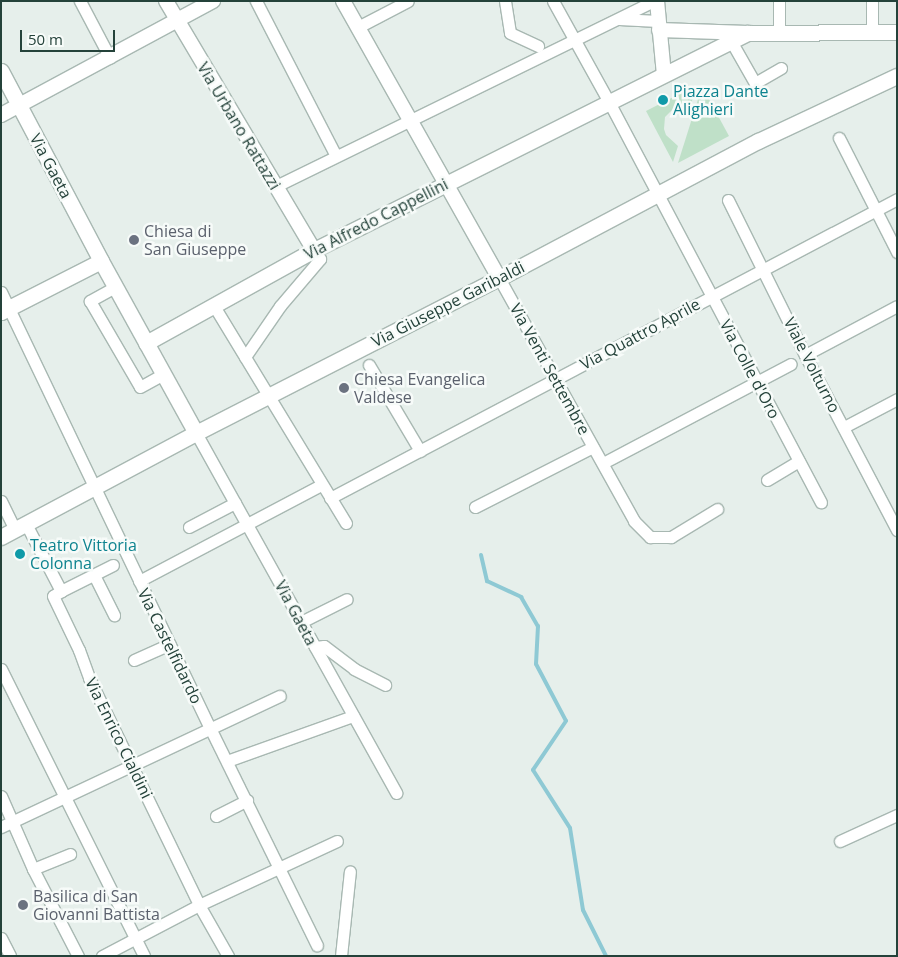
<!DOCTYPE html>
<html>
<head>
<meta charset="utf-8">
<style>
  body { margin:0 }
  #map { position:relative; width:898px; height:957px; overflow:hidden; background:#e6efeb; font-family:"Open Sans",sans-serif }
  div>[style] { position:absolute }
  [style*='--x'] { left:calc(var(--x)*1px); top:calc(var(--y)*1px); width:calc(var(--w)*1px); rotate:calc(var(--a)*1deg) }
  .green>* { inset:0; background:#bfe0c8 }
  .stream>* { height:4px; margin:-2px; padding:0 2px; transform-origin:2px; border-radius:2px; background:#8ec9d4 }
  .roads { filter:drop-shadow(1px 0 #a8b8b2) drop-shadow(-1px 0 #a8b8b2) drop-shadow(0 1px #a8b8b2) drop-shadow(0 -1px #a8b8b2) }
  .minor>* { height:11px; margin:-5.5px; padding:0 5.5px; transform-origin:5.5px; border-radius:5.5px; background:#fff }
  .tertiary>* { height:14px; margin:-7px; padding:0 7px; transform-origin:7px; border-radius:7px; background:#fff }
  .secondary>* { height:15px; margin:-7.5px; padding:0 7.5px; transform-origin:7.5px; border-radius:7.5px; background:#fff }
  .dots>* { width:14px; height:14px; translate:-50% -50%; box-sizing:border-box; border:2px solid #f7fbf9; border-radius:50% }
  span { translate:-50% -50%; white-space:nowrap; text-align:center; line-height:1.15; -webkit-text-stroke:5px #f7fbf9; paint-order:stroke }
  .culture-label { font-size:16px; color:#0d838f }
  .left { translate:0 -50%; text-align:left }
  .street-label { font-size:16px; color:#24423a }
  .worship-label { font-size:16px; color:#5b616d }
  .frame { position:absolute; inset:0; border:2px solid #24423a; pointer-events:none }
  .scale { position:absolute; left:20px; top:30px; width:95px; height:22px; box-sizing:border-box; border:2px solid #24423a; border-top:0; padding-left:6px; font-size:15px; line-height:18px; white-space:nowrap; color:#24423a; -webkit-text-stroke:4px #f7fbf9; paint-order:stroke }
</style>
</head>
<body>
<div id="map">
  <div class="green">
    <i style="clip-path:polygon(693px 87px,695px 91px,691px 104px,678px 104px,665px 117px,664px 129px,666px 135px,678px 146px,673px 162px,646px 111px)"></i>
    <i style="clip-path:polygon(704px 90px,729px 136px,678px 163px,700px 93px)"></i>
  </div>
  <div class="stream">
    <i style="--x:481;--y:555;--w:27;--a:77"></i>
    <i style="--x:487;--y:581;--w:38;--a:25"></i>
    <i style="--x:521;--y:597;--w:34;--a:60"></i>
    <i style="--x:538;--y:626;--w:38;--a:93"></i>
    <i style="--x:536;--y:664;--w:64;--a:62.2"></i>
    <i style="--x:566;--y:721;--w:59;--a:124"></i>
    <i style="--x:533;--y:770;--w:69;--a:57.5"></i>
    <i style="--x:570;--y:828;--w:83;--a:81"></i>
    <i style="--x:583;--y:910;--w:51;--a:63.4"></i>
  </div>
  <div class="roads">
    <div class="minor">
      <i style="--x:80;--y:1;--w:64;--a:62.2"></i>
      <i style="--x:256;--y:1;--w:174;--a:62.7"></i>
      <i style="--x:505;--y:1;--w:32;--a:81"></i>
      <i style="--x:510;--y:33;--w:31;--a:25"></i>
      <i style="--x:553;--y:1;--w:115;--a:61"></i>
      <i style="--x:609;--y:102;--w:453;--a:62.1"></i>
      <i style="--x:872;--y:1;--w:31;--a:90"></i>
      <i style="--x:619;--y:19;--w:39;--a:3"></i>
      <i style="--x:358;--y:27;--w:56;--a:-27.5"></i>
      <i style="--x:779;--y:33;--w:32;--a:-90"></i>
      <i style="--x:731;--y:41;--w:48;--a:60.3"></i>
      <i style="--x:755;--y:83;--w:30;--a:-30"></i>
      <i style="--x:839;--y:138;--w:128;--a:63"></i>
      <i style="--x:274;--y:187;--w:422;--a:-26.1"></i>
      <i style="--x:728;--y:200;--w:173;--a:63.6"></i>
      <i style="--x:805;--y:355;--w:198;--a:62.3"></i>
      <i style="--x:499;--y:278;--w:278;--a:60.9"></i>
      <i style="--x:634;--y:521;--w:23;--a:45"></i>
      <i style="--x:650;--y:537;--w:21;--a:0"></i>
      <i style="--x:671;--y:537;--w:54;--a:-31.3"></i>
      <i style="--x:115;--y:287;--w:29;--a:151"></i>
      <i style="--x:90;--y:301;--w:99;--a:59.8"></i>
      <i style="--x:140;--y:387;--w:26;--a:-29"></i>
      <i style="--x:1;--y:292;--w:486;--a:64.4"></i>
      <i style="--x:211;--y:730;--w:240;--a:63.8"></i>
      <i style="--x:214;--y:306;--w:254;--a:58.7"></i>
      <i style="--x:805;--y:355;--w:104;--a:-28"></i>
      <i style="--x:245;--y:357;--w:62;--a:-55.5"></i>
      <i style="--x:280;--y:306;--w:62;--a:-49.6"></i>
      <i style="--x:320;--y:259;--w:11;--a:-124"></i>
      <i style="--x:369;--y:365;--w:100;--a:59.3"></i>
      <i style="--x:844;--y:427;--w:60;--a:-27.8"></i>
      <i style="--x:196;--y:433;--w:412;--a:60.9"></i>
      <i style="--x:603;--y:463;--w:212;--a:-27.8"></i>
      <i style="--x:767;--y:480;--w:37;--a:-31"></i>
      <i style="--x:330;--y:498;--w:641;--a:-27.8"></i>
      <i style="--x:1;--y:501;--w:32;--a:64"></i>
      <i style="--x:475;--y:507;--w:132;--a:-27"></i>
      <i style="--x:26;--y:524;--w:76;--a:62.4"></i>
      <i style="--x:61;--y:591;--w:9;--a:148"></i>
      <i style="--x:53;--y:596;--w:60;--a:64.3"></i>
      <i style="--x:79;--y:650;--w:30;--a:70"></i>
      <i style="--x:89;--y:678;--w:252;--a:64.1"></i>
      <i style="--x:199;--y:905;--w:59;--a:60.4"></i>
      <i style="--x:189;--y:527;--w:52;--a:-27.6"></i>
      <i style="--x:94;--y:575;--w:45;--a:63.4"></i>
      <i style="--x:139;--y:581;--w:206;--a:-27.8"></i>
      <i style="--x:61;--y:591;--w:58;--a:-26.6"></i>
      <i style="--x:301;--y:622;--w:51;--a:-26.6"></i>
      <i style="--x:315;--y:647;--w:9;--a:-6"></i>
      <i style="--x:324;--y:646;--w:38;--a:37"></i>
      <i style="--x:354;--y:669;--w:35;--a:27"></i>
      <i style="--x:134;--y:660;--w:39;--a:-24"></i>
      <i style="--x:1;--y:669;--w:321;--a:63.5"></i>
      <i style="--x:227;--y:761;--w:134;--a:-19.7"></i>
      <i style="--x:1;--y:796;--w:80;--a:66.3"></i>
      <i style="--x:33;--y:869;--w:98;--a:62.7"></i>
      <i style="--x:216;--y:816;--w:35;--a:-27"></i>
      <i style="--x:1;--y:827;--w:308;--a:-25.2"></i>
      <i style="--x:840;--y:841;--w:63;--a:-24.5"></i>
      <i style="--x:33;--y:869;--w:40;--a:-22"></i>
      <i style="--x:1;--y:938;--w:20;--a:63"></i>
      <i style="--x:102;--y:956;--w:110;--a:-27.7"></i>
      <i style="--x:199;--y:905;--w:152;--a:-24.9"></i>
      <i style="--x:341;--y:956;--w:85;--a:-84"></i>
    </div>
    <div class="tertiary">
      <i style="--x:166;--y:1;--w:290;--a:59.3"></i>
      <i style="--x:343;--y:1;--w:318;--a:60.6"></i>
      <i style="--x:657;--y:1;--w:74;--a:84.6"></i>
      <i style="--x:659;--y:30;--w:89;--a:1.9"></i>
      <i style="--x:1;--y:115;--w:241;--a:-28.3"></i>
    </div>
    <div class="secondary">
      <i style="--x:1;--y:71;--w:215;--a:62.2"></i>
      <i style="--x:101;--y:261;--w:196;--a:61.1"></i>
      <i style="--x:1;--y:312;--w:112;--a:-27"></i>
      <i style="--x:146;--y:343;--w:192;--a:-29"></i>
      <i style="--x:314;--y:250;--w:485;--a:-26.6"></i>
      <i style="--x:748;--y:33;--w:149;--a:-0.4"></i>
      <i style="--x:1;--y:537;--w:221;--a:-28.1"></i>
      <i style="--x:196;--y:433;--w:340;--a:-27.1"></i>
      <i style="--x:499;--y:278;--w:293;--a:-27.9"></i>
      <i style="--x:758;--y:141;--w:153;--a:-25.1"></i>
    </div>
  </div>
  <div class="dots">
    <i style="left:663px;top:100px;background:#0f9aa8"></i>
    <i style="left:134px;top:240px;background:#6b7280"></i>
    <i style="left:344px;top:388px;background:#6b7280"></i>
    <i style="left:20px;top:554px;background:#0f9aa8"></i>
    <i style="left:23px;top:905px;background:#6b7280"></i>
  </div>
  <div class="culture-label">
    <span class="left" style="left:673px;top:100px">Piazza Dante<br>Alighieri</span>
    <span class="left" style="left:30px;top:554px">Teatro Vittoria<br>Colonna</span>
  </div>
  <div class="street-label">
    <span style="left:239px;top:126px;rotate:59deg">Via Urbano Rattazzi</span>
    <span style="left:51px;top:166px;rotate:62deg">Via Gaeta</span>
    <span style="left:376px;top:219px;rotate:-27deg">Via Alfredo Cappellini</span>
    <span style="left:448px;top:304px;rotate:-27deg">Via Giuseppe Garibaldi</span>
    <span style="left:640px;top:334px;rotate:-28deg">Via Quattro Aprile</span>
    <span style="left:812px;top:365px;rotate:63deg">Viale Volturno</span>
    <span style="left:550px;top:369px;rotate:61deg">Via Venti Settembre</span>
    <span style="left:750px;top:369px;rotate:62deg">Via Colle d'Oro</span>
    <span style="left:296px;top:613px;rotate:62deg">Via Gaeta</span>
    <span style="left:170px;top:646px;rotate:64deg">Via Castelfidardo</span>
    <span style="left:119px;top:738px;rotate:64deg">Via Enrico Cialdini</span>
  </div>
  <div class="worship-label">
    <span class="left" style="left:144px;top:240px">Chiesa di<br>San Giuseppe</span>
    <span class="left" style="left:354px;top:388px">Chiesa Evangelica<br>Valdese</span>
    <span class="left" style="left:33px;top:905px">Basilica di San<br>Giovanni Battista</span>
  </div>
  <div class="frame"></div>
  <div class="scale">50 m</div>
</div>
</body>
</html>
